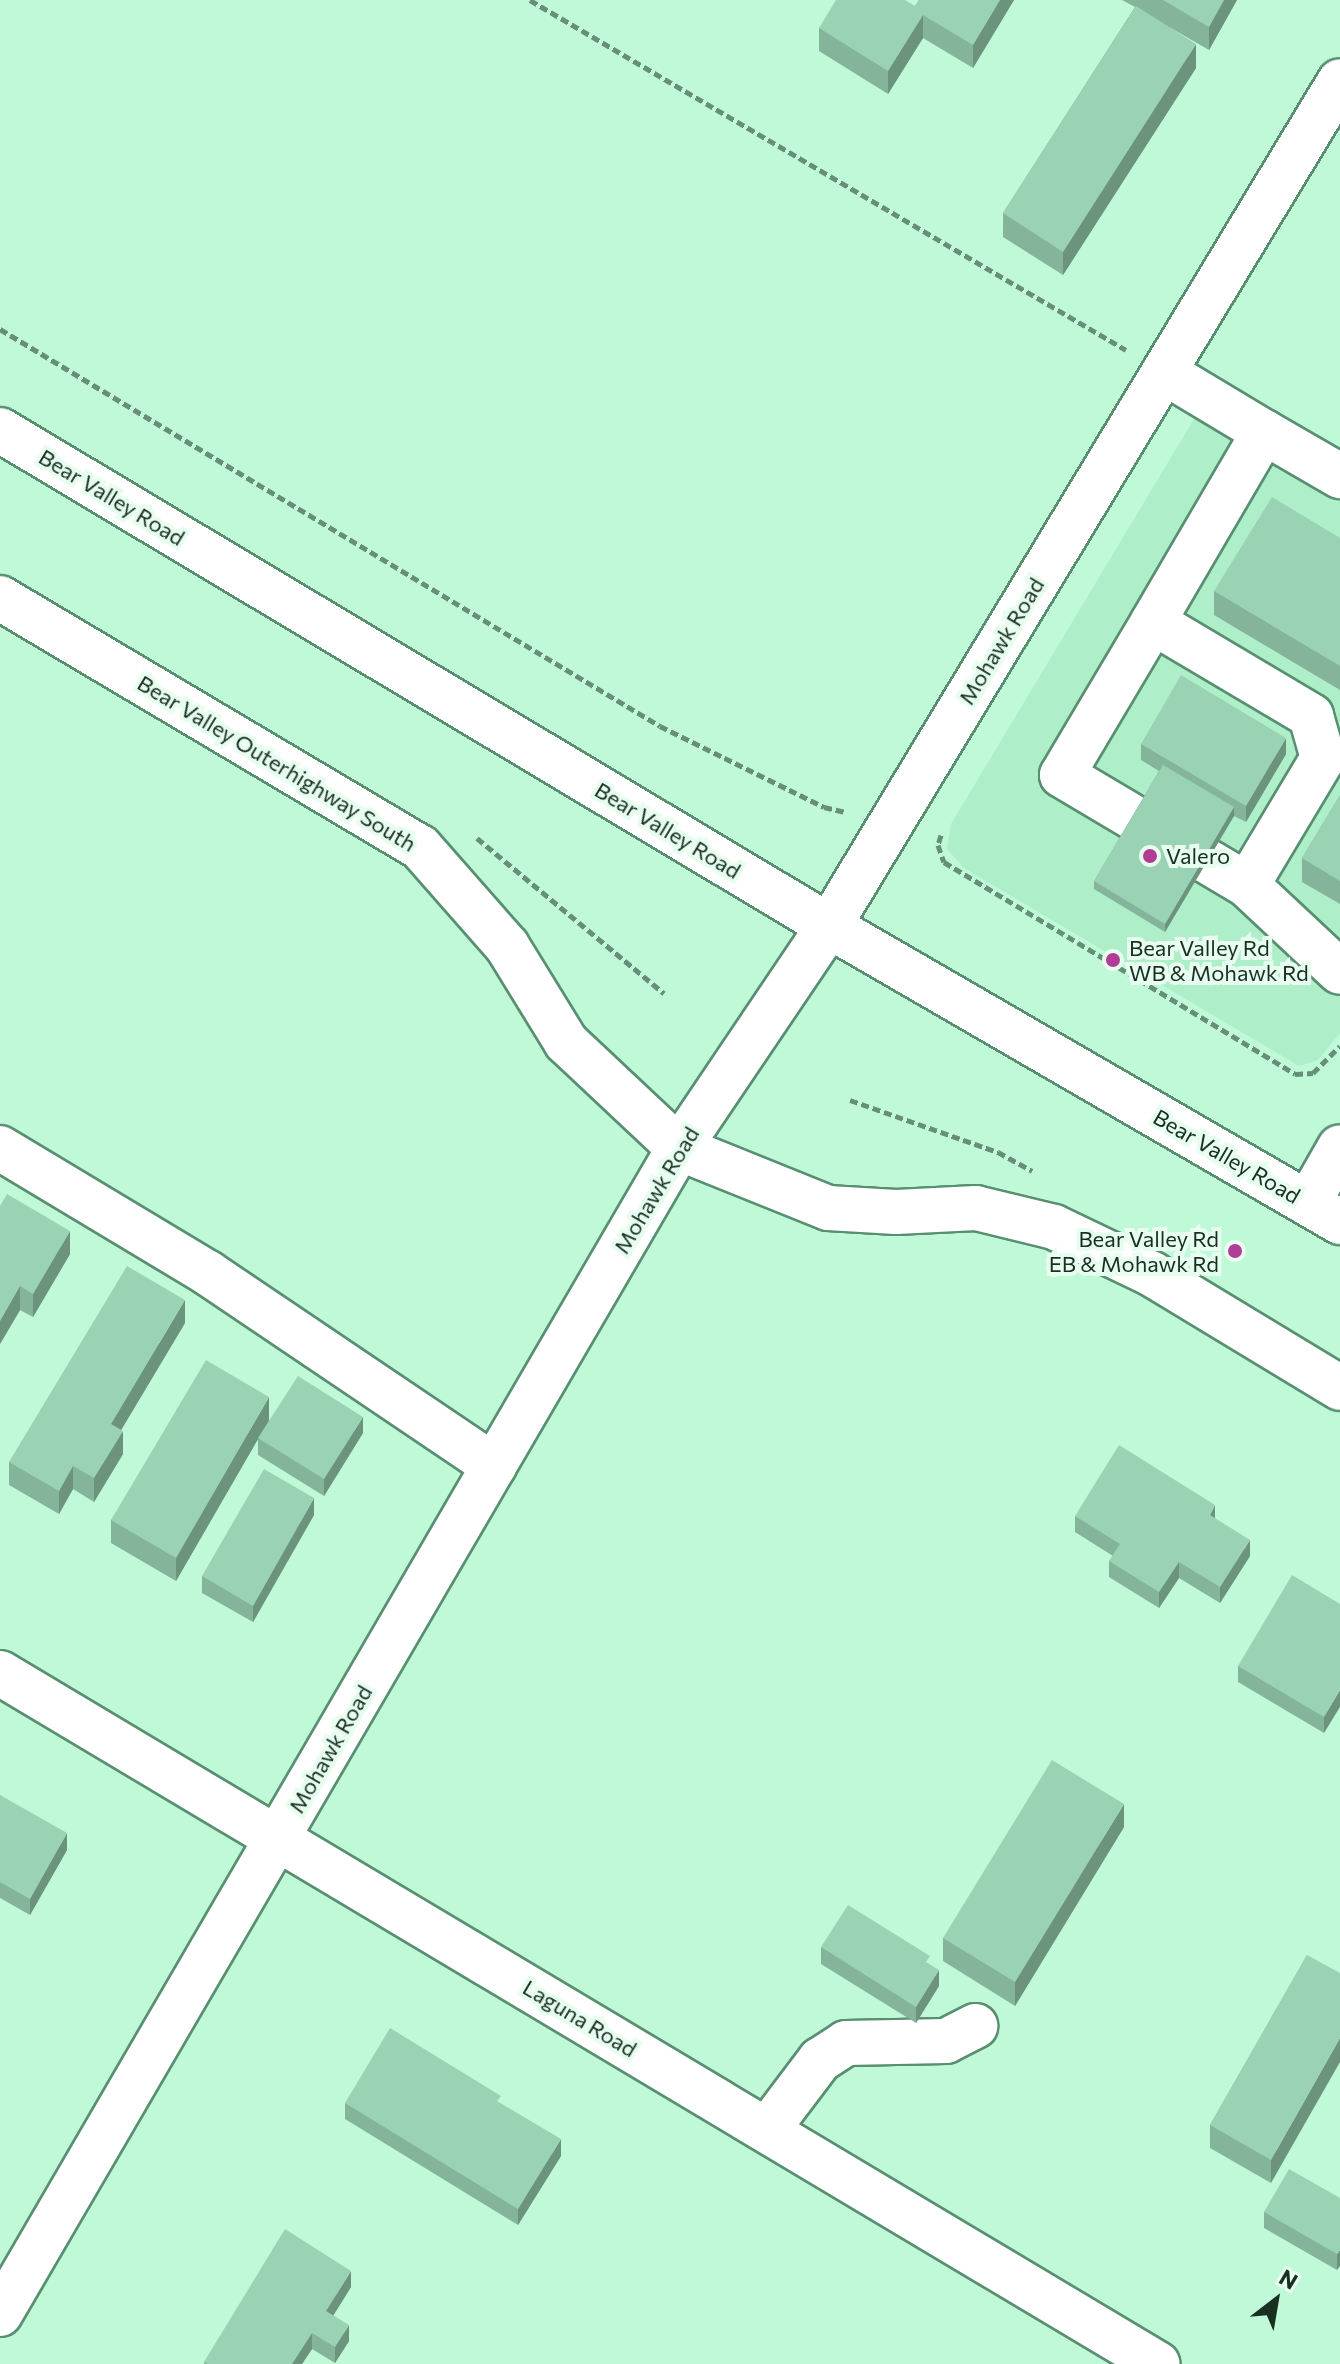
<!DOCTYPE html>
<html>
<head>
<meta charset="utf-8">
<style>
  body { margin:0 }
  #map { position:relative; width:1340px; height:2364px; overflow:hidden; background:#bff9d8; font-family:Commissioner,sans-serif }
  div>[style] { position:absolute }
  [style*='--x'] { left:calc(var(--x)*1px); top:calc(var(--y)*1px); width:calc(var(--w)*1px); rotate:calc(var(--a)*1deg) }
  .built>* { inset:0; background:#aeefca }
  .path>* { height:5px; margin-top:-2.5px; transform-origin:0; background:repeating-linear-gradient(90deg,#678e78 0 8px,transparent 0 12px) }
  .roads { filter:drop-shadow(2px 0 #588f71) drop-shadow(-2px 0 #588f71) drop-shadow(0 2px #588f71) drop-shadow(0 -2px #588f71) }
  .minor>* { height:44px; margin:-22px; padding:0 22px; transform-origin:22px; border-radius:22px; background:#fff }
  .major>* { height:44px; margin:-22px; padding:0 22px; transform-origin:22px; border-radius:22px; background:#fff }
  .wall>* { inset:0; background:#84b59a }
  .shaded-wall>* { inset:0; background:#6c947d }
  .building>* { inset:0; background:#9ad3b3 }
  .dots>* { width:22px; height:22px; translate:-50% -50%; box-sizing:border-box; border:4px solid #e7fdf0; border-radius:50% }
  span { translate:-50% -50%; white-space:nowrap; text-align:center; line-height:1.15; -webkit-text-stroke:8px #e7fdf0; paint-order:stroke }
  .street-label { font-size:22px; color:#182f22 }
  .poi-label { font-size:22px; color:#182f22 }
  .left { translate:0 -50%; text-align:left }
  .right { translate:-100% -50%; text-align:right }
  .north { position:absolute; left:1236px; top:2260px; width:80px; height:80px; -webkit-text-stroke:6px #e7fdf0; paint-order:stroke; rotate:31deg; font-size:22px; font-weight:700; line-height:32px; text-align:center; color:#182f22 }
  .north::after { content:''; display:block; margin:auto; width:28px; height:36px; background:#182f22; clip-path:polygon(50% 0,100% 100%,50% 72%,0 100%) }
</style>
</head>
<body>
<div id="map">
  <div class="built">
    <i style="clip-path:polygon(1218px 379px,1340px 452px,1340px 1033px,1318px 1060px,1299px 1066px,964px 868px,947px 849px,951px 824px)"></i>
  </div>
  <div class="path">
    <i style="--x:530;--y:0;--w:691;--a:30.42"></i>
    <i style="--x:0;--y:329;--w:770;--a:31.03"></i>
    <i style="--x:660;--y:726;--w:183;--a:26.3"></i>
    <i style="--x:824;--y:807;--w:22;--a:13"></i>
    <i style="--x:941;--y:835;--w:10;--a:107"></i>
    <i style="--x:938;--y:845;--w:18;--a:71"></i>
    <i style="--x:944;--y:862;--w:410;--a:31.1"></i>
    <i style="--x:1295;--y:1074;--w:18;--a:-3"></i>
    <i style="--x:1313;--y:1073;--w:38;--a:-45"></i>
    <i style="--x:477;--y:838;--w:243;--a:39.7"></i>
    <i style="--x:850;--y:1100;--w:157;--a:19.4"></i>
    <i style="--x:998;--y:1152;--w:39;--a:29"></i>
  </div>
  <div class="roads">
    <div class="minor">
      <i style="--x:1164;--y:372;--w:117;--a:31"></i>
      <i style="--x:1264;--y:432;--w:220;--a:120.3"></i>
      <i style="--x:1153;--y:622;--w:184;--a:30.7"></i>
      <i style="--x:1311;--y:716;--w:44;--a:74.1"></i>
      <i style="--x:1323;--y:758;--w:148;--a:120.9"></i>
      <i style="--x:1247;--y:885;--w:127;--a:43.1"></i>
      <i style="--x:1264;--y:432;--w:88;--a:30.1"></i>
      <i style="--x:0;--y:598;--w:488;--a:30.7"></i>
      <i style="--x:420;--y:847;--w:132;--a:48.7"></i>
      <i style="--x:507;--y:946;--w:113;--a:58.4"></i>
      <i style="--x:566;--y:1042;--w:155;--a:43.2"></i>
      <i style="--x:679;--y:1148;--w:161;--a:21.9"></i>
      <i style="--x:828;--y:1208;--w:68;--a:3.4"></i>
      <i style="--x:896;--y:1212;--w:80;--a:-2.9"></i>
      <i style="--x:976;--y:1208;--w:80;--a:13.7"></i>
      <i style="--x:1054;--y:1227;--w:109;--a:25.6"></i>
      <i style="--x:1152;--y:1274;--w:220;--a:31.2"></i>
      <i style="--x:1153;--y:622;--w:178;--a:120.7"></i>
      <i style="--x:1062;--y:775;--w:215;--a:30.7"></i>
      <i style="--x:0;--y:1148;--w:243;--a:31"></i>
      <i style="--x:208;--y:1273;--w:345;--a:34"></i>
      <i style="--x:1308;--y:1203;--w:64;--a:-60.3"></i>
      <i style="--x:0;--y:1673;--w:1348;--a:30.83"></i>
      <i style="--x:767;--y:2130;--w:88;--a:-52.9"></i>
      <i style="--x:820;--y:2060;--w:31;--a:-33"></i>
      <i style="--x:846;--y:2043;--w:100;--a:-1.1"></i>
      <i style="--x:946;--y:2041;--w:33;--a:-27"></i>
      <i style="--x:0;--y:2314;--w:1349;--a:-59.79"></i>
      <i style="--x:679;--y:1148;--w:268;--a:-56"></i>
      <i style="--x:829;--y:926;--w:987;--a:-58.84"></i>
    </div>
    <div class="major">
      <i style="--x:0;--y:430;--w:966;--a:30.89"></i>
      <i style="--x:829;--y:926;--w:591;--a:30.08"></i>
    </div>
  </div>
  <div class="wall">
    <i style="clip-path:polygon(919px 0,1014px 0,973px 68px,923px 38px,888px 94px,819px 51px,819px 28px,915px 6px)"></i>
    <i style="clip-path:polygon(1122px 0,1237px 0,1209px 50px,1169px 27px,1196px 68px,1063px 275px,1003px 237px,1003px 213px,1135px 7px)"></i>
    <i style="clip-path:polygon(1340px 538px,1340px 690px,1214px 615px,1214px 591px)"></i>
    <i style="clip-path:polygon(1141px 744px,1286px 754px,1246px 822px,1234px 816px,1165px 932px,1094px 889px,1094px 881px,1159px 771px,1141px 760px)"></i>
    <i style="clip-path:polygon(1340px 795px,1340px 904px,1302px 882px,1302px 858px)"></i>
    <i style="clip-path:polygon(0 1206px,70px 1254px,33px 1317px,20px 1310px,0 1344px)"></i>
    <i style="clip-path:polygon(185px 1323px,121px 1430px,123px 1454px,94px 1502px,73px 1489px,59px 1514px,9px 1485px,9px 1462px)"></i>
    <i style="clip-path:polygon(269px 1420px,363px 1433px,324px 1496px,258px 1455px,258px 1439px,176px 1581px,111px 1543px,111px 1520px)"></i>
    <i style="clip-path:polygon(314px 1515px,253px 1622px,202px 1593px,202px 1576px)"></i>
    <i style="clip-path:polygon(1075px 1516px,1215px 1518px,1250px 1556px,1220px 1603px,1179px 1578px,1159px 1608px,1109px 1577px,1109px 1561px,1113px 1556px,1075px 1532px)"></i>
    <i style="clip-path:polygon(1340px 1604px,1324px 1733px,1238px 1682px,1238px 1666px)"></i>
    <i style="clip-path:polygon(0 1795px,67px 1850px,30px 1915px,0 1898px)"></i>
    <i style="clip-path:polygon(1124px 1827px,1015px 2006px,943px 1961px,943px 1938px)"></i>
    <i style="clip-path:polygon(821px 1947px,930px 1965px,939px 1986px,916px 2023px,821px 1964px)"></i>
    <i style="clip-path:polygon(1307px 1955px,1271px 2183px,1210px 2148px,1210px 2125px)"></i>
    <i style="clip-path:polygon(345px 2103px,561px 2156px,518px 2225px,345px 2119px)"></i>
    <i style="clip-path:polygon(1340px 2198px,1337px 2270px,1264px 2228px,1264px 2212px)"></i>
    <i style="clip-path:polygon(351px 2287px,333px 2316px,349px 2341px,335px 2363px,312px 2349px,302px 2364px,204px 2364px,204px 2362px)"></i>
  </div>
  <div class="shaded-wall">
    <i style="clip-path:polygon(1000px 0,1014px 0,973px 68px,973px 45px)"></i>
    <i style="clip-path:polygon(1224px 0,1237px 0,1209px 50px,1209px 27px)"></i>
    <i style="clip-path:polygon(923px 15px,923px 38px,888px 94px,888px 71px)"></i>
    <i style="clip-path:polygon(1196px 44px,1196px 68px,1063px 275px,1063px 252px)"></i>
    <i style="clip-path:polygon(1286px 738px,1286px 754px,1246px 822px,1246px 806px)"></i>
    <i style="clip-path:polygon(1234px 807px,1234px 816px,1165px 932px,1165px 924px)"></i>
    <i style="clip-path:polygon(70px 1231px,70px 1254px,33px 1317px,33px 1294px)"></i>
    <i style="clip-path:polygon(20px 1286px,20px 1310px,0 1344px,0 1321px)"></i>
    <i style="clip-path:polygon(185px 1300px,185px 1323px,111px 1447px,111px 1424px)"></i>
    <i style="clip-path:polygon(269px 1397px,269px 1420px,176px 1581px,176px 1558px)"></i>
    <i style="clip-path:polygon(363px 1417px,363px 1433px,324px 1496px,324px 1479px)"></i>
    <i style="clip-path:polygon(123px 1431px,123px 1454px,94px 1502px,94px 1478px)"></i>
    <i style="clip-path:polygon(73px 1466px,73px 1489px,59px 1514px,59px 1491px)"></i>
    <i style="clip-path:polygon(314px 1498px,314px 1515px,253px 1622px,253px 1606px)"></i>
    <i style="clip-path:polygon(1215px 1505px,1215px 1521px,1210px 1515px)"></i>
    <i style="clip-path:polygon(1250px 1540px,1250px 1556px,1220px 1603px,1220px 1587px)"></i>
    <i style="clip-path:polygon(1179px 1562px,1179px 1578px,1159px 1608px,1159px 1592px)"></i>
    <i style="clip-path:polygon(1340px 1690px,1340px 1707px,1324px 1733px,1324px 1717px)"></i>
    <i style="clip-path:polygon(1124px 1804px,1124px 1827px,1015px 2006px,1015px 1982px)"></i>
    <i style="clip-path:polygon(67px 1833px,67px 1850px,30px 1915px,30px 1899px)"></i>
    <i style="clip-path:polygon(939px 1970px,939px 1986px,916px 2023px,916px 2007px)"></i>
    <i style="clip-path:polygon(1340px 2038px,1340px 2062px,1271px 2183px,1271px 2160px)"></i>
    <i style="clip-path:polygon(561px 2139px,561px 2156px,518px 2225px,518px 2209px)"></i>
    <i style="clip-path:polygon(1340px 2250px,1340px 2266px,1337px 2270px,1337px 2254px)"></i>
    <i style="clip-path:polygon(351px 2271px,351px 2287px,326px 2327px,326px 2311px)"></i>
    <i style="clip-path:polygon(349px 2325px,349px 2341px,335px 2363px,335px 2347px)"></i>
    <i style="clip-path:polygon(312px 2333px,312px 2349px,302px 2364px,292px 2364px)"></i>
  </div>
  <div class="building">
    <i style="clip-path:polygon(836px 0,905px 0,915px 6px,919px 0,1000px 0,973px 45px,923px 15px,888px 71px,819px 28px)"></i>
    <i style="clip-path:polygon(1163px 0,1224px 0,1209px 27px)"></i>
    <i style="clip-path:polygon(1136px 6px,1196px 44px,1063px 252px,1003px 213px)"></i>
    <i style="clip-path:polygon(1272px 497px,1340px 538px,1340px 666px,1214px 591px)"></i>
    <i style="clip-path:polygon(1181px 675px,1286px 738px,1246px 806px,1141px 744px)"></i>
    <i style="clip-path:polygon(1163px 765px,1234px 807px,1165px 924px,1094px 881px)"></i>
    <i style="clip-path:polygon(1340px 795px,1340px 881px,1302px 858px)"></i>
    <i style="clip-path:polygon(7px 1194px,70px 1231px,33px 1294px,20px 1286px,0 1321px,0 1206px)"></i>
    <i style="clip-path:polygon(127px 1266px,185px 1300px,111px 1424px,123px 1431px,94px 1478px,73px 1466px,59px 1491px,9px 1462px)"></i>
    <i style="clip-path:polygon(206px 1360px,269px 1397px,176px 1558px,111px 1520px)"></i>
    <i style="clip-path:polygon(298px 1376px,363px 1417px,324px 1479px,258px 1438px)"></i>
    <i style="clip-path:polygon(1119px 1445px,1215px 1505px,1210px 1515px,1250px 1540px,1220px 1587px,1179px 1562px,1159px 1592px,1109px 1561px,1120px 1544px,1075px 1516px)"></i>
    <i style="clip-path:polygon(264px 1469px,314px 1498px,253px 1606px,202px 1576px)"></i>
    <i style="clip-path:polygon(1292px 1575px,1340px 1604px,1340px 1690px,1324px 1717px,1238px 1666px)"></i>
    <i style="clip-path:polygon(1052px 1760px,1124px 1804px,1015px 1982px,943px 1938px)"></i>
    <i style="clip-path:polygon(0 1795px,67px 1833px,30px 1899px,0 1882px)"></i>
    <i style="clip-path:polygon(848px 1905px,930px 1956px,926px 1962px,939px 1970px,916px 2007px,821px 1947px)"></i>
    <i style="clip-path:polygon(1307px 1955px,1340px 1973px,1340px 2038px,1271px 2160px,1210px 2125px)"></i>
    <i style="clip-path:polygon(390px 2028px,501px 2096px,497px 2101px,561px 2139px,518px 2209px,345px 2103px)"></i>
    <i style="clip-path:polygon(1289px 2169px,1340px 2198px,1340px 2250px,1337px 2254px,1264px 2212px)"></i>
    <i style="clip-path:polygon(285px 2229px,351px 2271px,326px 2311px,349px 2325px,335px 2347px,312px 2333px,292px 2364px,208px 2364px,204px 2362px)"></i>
  </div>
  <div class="dots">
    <i style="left:1150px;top:856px;background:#b13c93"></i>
    <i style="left:1113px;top:960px;background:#b13c93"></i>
    <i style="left:1235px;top:1251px;background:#b13c93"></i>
  </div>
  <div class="street-label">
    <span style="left:112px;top:497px;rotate:31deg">Bear Valley Road</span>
    <span style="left:1001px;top:641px;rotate:-59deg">Mohawk Road</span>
    <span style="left:277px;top:763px;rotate:31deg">Bear Valley Outerhighway South</span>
    <span style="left:668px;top:830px;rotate:31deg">Bear Valley Road</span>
    <span style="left:1227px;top:1156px;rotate:30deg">Bear Valley Road</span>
    <span style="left:656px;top:1190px;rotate:-59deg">Mohawk Road</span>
    <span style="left:330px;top:1749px;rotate:-60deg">Mohawk Road</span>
    <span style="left:580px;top:2018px;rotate:31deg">Laguna Road</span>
  </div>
  <div class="poi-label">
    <span class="left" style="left:1166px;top:856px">Valero</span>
    <span class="left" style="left:1129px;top:960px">Bear Valley Rd<br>WB &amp; Mohawk Rd</span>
    <span class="right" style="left:1219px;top:1251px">Bear Valley Rd<br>EB &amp; Mohawk Rd</span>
  </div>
  <div class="north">N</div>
</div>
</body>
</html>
